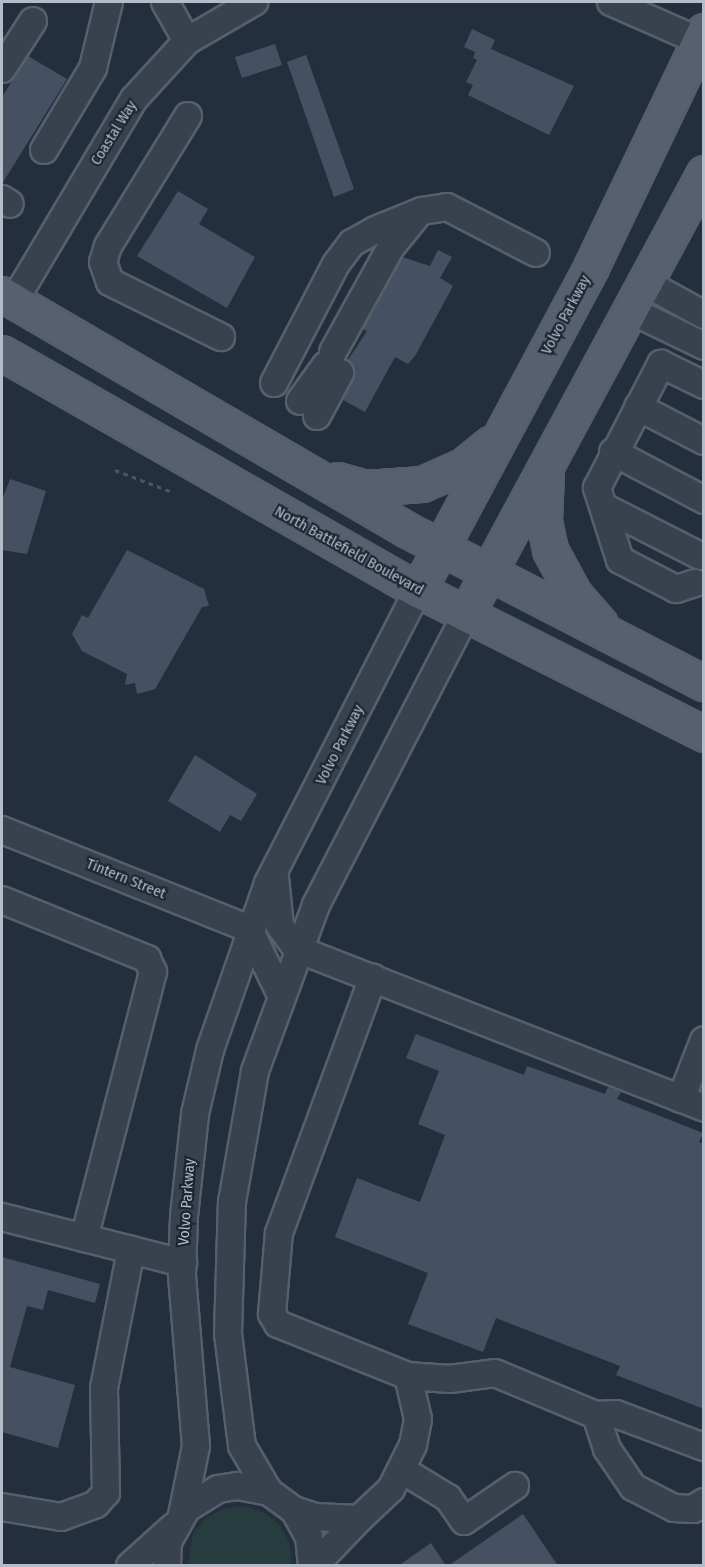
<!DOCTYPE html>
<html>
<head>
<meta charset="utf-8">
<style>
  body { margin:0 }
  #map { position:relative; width:705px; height:1567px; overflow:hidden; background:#242f3e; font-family:"Fira Sans Condensed",sans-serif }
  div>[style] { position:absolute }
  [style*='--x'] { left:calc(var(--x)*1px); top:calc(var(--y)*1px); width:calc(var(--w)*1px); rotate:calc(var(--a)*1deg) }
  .green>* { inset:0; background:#263c3f }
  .building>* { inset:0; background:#455162 }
  .path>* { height:3px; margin-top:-1.5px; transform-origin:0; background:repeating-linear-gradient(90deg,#44595c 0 4.5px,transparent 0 9px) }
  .roads { filter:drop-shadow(2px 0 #565f6c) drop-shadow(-2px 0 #565f6c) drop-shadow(0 2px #565f6c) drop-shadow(0 -2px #565f6c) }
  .minor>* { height:26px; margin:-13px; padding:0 13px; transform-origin:13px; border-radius:13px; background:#38414e }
  .major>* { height:33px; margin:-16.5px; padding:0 16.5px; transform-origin:16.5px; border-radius:16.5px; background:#56606e }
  span { translate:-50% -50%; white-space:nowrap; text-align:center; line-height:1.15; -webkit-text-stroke:4.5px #1d2633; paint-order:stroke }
  .street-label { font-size:15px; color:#b4bcc9 }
  .frame { position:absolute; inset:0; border:3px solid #b4bcc9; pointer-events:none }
</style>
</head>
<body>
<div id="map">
  <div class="green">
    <i style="clip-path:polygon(245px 1506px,264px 1512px,280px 1525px,290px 1543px,291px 1565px,188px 1565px,193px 1533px,206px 1518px,225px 1508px)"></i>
  </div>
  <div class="building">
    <i style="clip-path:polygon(472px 29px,495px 40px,491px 49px,574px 86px,549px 135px,468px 95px,473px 85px,466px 82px,477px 60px,473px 58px,475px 52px,464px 47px)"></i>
    <i style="clip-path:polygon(275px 44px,282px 65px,242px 78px,235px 57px)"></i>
    <i style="clip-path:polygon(306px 55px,354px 189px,334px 197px,287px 62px)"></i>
    <i style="clip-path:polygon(28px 56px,67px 79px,2px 184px,2px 97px)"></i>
    <i style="clip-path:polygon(178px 191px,208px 209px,199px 224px,255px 257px,227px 308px,137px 256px)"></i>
    <i style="clip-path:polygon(438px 250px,452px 257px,440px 278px,453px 286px,415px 356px,408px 364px,395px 357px,365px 412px,343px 400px,355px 373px,348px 360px,367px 331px,363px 329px,402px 257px,430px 266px)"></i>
    <i style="clip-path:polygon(10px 479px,46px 491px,27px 554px,2px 550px,2px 500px)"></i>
    <i style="clip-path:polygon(127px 550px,204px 589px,209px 606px,202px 607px,155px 689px,137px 694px,135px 683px,125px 685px,127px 674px,82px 651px,72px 634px,82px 615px,88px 618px)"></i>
    <i style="clip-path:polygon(195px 755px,257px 794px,241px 821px,230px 815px,220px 832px,168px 801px)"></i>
    <i style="clip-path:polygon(416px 1034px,524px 1075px,527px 1066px,605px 1094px,608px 1087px,621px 1092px,617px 1099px,703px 1133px,699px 1142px,704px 1144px,704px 1409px,616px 1375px,620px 1366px,496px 1318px,483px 1352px,408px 1324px,428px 1273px,335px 1237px,357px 1178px,420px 1202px,445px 1135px,418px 1124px,439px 1071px,406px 1058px)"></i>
    <i style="clip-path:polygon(2px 1257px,100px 1284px,95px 1303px,48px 1290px,43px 1310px,27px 1306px,10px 1367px,75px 1385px,58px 1448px,2px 1432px)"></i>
    <i style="clip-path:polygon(523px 1514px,558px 1566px,448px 1566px)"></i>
    <i style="clip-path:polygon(431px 1543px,446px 1566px,398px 1566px)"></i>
  </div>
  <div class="path">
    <i style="--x:115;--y:470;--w:59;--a:20.9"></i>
  </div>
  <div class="roads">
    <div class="minor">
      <i style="--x:165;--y:2;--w:45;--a:60.6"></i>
      <i style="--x:611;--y:2;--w:102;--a:23.8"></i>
      <i style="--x:2;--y:69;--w:57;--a:-57.1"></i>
      <i style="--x:188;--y:116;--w:153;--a:121.6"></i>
      <i style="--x:108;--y:246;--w:17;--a:107"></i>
      <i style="--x:103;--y:262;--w:21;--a:71"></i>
      <i style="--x:110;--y:282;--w:124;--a:26.4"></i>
      <i style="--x:44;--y:150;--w:96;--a:-59.1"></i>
      <i style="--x:93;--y:68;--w:68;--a:-76.4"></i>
      <i style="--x:2;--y:199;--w:9;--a:32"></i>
      <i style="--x:644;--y:282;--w:68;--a:28.8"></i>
      <i style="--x:14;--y:301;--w:235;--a:-59.3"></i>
      <i style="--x:134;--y:99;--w:79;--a:-47.6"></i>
      <i style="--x:187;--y:41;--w:78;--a:-30.2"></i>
      <i style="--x:630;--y:310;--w:82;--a:25.9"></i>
      <i style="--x:333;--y:352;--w:120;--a:-61.1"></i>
      <i style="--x:391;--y:247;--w:41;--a:-50.9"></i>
      <i style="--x:274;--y:383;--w:134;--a:-62.5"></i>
      <i style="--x:336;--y:264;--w:26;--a:-53"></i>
      <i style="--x:352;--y:243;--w:26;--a:-29"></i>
      <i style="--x:375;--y:230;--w:51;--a:-22"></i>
      <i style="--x:422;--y:211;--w:25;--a:-9"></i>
      <i style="--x:447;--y:207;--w:100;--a:27.3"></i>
      <i style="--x:300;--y:401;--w:44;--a:-54.2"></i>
      <i style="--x:638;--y:407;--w:74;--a:27.3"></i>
      <i style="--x:317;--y:416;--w:49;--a:-61.9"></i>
      <i style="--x:613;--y:452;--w:103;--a:27.8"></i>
      <i style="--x:604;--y:507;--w:108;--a:27"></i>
      <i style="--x:695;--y:583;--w:20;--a:162"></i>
      <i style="--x:676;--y:589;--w:63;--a:-152.6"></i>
      <i style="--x:620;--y:560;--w:76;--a:-107.7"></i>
      <i style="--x:597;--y:488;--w:140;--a:-62.7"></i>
      <i style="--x:661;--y:364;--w:48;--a:26"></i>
      <i style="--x:2;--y:830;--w:266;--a:21.8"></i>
      <i style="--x:249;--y:929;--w:71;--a:64.2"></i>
      <i style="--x:275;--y:877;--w:49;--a:84.2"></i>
      <i style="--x:280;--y:926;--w:29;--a:54"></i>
      <i style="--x:297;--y:949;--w:437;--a:21.3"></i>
      <i style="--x:2;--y:900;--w:157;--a:22.1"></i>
      <i style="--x:147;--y:959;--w:14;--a:65"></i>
      <i style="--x:153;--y:972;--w:275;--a:104.5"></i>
      <i style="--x:681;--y:1099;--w:63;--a:-68.7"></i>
      <i style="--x:2;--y:1217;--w:187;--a:14.3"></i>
      <i style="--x:408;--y:1376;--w:42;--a:4.1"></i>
      <i style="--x:450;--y:1379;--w:45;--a:-7.6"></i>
      <i style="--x:495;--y:1373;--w:109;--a:22.6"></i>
      <i style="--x:596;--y:1415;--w:20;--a:-3"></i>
      <i style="--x:616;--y:1414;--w:94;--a:20.6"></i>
      <i style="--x:596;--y:1415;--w:36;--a:72"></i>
      <i style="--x:607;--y:1449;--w:46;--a:55.6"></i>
      <i style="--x:633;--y:1487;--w:46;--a:27.1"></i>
      <i style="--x:674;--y:1508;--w:19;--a:3"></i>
      <i style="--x:693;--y:1509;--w:13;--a:-32"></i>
      <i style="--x:402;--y:1470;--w:54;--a:31.3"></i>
      <i style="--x:448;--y:1498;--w:28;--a:55"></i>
      <i style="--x:464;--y:1521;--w:62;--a:-34.5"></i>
      <i style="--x:269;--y:1492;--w:53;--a:-120.4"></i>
      <i style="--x:242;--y:1446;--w:113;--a:-97.1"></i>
      <i style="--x:228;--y:1334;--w:132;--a:-88.3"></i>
      <i style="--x:232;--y:1202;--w:133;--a:-80"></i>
      <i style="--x:255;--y:1071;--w:177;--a:-69.8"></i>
      <i style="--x:316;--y:905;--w:327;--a:-62.7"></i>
      <i style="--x:2;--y:1507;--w:60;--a:9.6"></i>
      <i style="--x:61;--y:1517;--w:37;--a:-20"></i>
      <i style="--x:96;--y:1504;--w:15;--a:-48"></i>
      <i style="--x:106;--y:1493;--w:105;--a:-91.1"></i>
      <i style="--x:104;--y:1388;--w:141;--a:-78.9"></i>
      <i style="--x:294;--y:1510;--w:22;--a:18"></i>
      <i style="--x:315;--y:1517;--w:44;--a:2.6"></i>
      <i style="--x:359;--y:1519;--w:65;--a:133.8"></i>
      <i style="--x:182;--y:1515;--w:70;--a:-78.5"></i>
      <i style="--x:196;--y:1446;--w:173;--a:-94.7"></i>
      <i style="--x:182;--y:1274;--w:58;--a:-88"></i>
      <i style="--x:184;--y:1216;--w:103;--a:-83.8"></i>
      <i style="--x:195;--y:1114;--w:66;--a:-76.8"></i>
      <i style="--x:210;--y:1050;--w:177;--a:-70.8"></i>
      <i style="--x:268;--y:883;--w:329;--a:-62.9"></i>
      <i style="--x:359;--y:1519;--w:44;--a:-43.2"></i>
      <i style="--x:391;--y:1489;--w:49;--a:-63.4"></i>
      <i style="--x:413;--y:1445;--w:26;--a:-79"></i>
      <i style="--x:418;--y:1419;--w:44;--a:-103.1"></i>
      <i style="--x:408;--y:1376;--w:140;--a:-158.2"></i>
      <i style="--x:278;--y:1324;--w:12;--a:-121"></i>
      <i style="--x:272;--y:1314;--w:81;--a:-85.1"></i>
      <i style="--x:279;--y:1233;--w:272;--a:-69.8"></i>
      <i style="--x:130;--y:1566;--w:58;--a:-42.2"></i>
      <i style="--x:167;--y:1566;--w:24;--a:-88"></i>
      <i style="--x:168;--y:1542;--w:38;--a:-61"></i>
      <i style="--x:186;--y:1509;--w:38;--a:-32"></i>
      <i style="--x:218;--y:1489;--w:20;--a:-9"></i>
      <i style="--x:238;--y:1486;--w:32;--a:11"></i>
      <i style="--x:269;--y:1492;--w:31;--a:36"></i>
      <i style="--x:294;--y:1510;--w:31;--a:61"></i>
      <i style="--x:309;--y:1537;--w:29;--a:84"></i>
    </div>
    <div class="major">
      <i style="--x:2;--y:294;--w:469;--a:30.2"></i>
      <i style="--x:407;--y:530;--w:334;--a:27.3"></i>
      <i style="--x:2;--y:353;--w:479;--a:29.7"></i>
      <i style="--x:418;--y:590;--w:320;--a:26.7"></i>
      <i style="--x:546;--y:473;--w:48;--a:92.4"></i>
      <i style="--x:544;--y:521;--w:30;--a:78"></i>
      <i style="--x:550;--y:550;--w:50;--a:61.4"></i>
      <i style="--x:574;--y:594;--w:40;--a:49"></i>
      <i style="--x:338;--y:480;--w:29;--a:16"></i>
      <i style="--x:366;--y:488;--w:56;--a:-4.1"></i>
      <i style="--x:422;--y:484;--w:45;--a:-23.7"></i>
      <i style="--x:463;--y:466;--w:36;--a:-39"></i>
      <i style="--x:418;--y:590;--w:366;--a:-61.8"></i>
      <i style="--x:591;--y:267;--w:262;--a:-64.4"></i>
      <i style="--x:466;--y:614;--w:501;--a:-61.65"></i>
    </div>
  </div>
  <div class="street-label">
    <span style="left:114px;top:133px;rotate:-58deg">Coastal Way</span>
    <span style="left:566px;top:315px;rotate:-62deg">Volvo Parkway</span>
    <span style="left:349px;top:551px;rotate:29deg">North Battlefield Boulevard</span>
    <span style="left:340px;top:745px;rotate:-63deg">Volvo Parkway</span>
    <span style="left:126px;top:879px;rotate:22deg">Tintern Street</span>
    <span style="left:187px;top:1202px;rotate:-86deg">Volvo Parkway</span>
  </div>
  <div class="frame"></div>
</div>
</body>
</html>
